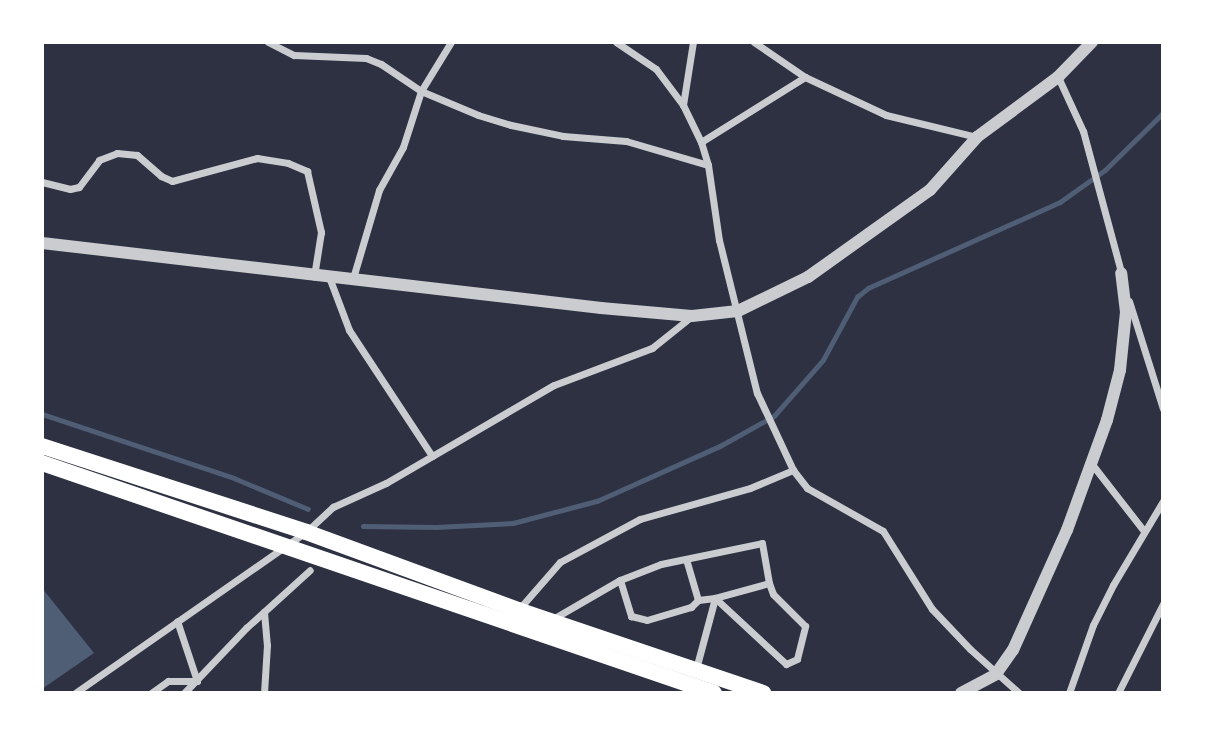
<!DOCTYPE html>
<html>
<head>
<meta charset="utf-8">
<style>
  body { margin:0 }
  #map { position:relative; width:1205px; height:735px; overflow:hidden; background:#2d3142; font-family:Barlow,sans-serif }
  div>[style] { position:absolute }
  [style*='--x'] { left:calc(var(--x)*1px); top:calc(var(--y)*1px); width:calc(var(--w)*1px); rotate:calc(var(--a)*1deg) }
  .water>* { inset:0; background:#4f5d75 }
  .stream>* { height:4.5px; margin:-2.25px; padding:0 2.25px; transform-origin:2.25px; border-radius:2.25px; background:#4f5d75 }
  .minor>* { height:7px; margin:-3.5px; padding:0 3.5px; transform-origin:3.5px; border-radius:3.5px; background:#caccd0 }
  .tertiary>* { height:12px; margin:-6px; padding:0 6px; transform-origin:6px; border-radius:6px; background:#caccd0 }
  .trunk>* { height:16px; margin:-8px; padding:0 8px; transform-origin:8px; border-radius:8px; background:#fff }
  span { translate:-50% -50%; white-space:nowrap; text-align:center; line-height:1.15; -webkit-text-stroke:7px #fff; paint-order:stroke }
  .frame { position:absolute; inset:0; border:44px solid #fff; pointer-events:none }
</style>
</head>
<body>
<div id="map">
  <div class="water">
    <i style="clip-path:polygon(42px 588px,94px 653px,42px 689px)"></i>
  </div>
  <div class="stream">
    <i style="--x:42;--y:414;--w:202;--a:18.4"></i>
    <i style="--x:234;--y:478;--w:80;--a:22.7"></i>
    <i style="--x:363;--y:526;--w:73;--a:0.8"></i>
    <i style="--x:436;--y:527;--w:77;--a:-3"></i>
    <i style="--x:513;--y:523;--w:87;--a:-14.7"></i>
    <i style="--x:597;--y:501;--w:135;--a:-24.1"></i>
    <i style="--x:720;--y:446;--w:62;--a:-29.1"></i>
    <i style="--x:774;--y:416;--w:74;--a:-48.8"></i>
    <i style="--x:823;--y:360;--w:72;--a:-61.6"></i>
    <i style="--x:857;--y:297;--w:14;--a:-39"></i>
    <i style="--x:868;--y:288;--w:210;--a:-24.1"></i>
    <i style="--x:1060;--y:202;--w:55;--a:-35.4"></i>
    <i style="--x:1105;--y:170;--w:81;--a:-44.5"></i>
  </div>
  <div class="minor">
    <i style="--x:268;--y:42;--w:29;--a:27"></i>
    <i style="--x:294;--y:55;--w:72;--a:2.4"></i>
    <i style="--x:366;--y:58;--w:16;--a:22"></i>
    <i style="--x:381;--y:64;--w:48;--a:34"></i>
    <i style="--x:421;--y:91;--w:62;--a:22.8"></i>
    <i style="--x:478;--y:115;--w:34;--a:17"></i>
    <i style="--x:511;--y:125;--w:53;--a:11.9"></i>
    <i style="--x:563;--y:136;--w:63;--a:4.5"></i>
    <i style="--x:626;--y:141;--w:85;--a:16.3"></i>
    <i style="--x:616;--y:42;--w:48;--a:34"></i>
    <i style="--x:656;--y:69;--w:45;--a:53.1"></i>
    <i style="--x:683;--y:105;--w:41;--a:64.1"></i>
    <i style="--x:701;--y:142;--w:24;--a:73"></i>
    <i style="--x:708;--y:165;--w:76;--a:81.7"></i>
    <i style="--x:719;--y:240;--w:158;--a:76.1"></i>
    <i style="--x:757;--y:393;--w:85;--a:64.9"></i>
    <i style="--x:793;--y:470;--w:23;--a:52"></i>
    <i style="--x:807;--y:488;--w:87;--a:29.5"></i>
    <i style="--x:883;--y:531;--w:92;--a:57.9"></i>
    <i style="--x:932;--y:609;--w:55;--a:46.5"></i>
    <i style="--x:970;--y:649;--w:66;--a:41.9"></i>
    <i style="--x:754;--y:42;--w:62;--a:34.5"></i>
    <i style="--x:805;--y:77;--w:89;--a:25.1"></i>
    <i style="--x:886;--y:115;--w:94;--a:13.6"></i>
    <i style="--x:1058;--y:77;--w:60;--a:65.2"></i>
    <i style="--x:1083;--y:131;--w:150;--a:74.9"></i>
    <i style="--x:683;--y:105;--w:64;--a:-81"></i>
    <i style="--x:701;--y:142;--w:123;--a:-32"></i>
    <i style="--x:42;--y:182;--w:29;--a:14"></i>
    <i style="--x:70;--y:189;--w:9;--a:-13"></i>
    <i style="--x:79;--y:187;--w:34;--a:-53"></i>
    <i style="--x:99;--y:160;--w:19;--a:-21"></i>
    <i style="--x:117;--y:153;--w:20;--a:6"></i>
    <i style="--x:137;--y:155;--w:32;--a:41"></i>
    <i style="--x:161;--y:176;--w:12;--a:24"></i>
    <i style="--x:172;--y:181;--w:88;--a:-15.1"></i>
    <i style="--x:257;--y:158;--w:31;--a:9"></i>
    <i style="--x:288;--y:163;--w:21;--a:23"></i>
    <i style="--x:307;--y:171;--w:63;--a:77.1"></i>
    <i style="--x:321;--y:232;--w:45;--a:99"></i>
    <i style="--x:329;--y:277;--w:57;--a:69.3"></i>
    <i style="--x:349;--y:330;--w:151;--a:56.6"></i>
    <i style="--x:353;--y:278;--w:92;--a:-73.5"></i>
    <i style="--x:379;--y:190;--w:49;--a:-60.8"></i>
    <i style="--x:403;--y:147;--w:59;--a:-72.2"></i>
    <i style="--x:421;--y:91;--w:57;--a:-58.5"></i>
    <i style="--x:1129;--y:301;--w:113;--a:72.5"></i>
    <i style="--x:1091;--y:463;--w:86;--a:52.1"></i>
    <i style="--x:686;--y:559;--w:43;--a:73.7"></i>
    <i style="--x:698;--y:600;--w:17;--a:-7"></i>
    <i style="--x:715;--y:598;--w:97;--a:42.9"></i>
    <i style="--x:786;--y:664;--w:12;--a:-24"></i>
    <i style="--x:797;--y:659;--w:34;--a:-76"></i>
    <i style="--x:805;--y:626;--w:45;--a:-135"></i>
    <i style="--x:773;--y:594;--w:12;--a:-110"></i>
    <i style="--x:620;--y:580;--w:38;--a:73"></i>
    <i style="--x:631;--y:616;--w:16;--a:14"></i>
    <i style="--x:647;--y:620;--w:46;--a:-16.5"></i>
    <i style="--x:691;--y:607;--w:10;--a:-45"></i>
    <i style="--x:519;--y:609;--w:62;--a:-48.9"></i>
    <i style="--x:560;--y:562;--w:91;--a:-28.3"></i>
    <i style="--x:640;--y:519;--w:114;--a:-15.7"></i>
    <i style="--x:750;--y:488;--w:47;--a:-22.7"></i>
    <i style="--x:264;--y:612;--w:33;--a:85"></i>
    <i style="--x:267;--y:645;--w:48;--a:93.6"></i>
    <i style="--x:551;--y:620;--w:80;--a:-30.1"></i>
    <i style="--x:620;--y:580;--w:44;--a:-21.3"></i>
    <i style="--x:661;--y:564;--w:103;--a:-11.7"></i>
    <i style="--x:762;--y:543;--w:41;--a:80.1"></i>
    <i style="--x:769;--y:583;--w:56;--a:164.5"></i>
    <i style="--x:715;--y:598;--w:73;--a:105"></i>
    <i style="--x:75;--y:693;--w:282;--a:-34.9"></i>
    <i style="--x:306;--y:532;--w:37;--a:-43"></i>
    <i style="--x:333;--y:507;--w:58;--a:-24.4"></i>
    <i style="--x:386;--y:483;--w:194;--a:-30.3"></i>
    <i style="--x:554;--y:385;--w:105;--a:-20.7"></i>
    <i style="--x:652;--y:348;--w:51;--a:-38.7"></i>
    <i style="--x:151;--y:693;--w:21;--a:-35"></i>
    <i style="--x:168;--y:681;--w:29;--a:0"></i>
    <i style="--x:197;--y:681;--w:63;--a:-108.4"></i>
    <i style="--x:184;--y:693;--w:90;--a:-46.4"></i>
    <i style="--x:246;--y:628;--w:86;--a:-42.2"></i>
    <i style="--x:1069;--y:693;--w:72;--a:-70.6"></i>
    <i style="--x:1093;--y:625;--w:45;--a:-63.4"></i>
    <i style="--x:1113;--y:585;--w:98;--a:-59.2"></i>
    <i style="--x:1118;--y:693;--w:100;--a:-63.2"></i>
  </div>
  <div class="tertiary">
    <i style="--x:42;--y:243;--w:563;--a:6.63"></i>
    <i style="--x:601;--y:308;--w:91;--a:5"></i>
    <i style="--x:692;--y:316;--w:46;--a:-6.2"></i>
    <i style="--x:738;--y:311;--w:78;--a:-25.9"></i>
    <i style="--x:808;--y:277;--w:150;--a:-35.5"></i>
    <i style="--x:930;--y:190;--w:71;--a:-48.4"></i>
    <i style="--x:977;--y:137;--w:101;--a:-36.5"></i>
    <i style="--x:1058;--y:77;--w:49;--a:-45.8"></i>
    <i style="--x:961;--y:693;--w:40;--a:-28"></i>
    <i style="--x:996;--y:674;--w:29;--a:-55"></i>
    <i style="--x:1013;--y:650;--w:132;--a:-65.8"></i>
    <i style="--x:1067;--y:530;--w:117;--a:-70"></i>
    <i style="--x:1107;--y:420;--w:52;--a:-75.4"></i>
    <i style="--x:1120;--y:370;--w:58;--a:-84.1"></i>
    <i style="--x:1126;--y:312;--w:39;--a:-97"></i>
  </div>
  <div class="trunk">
    <i style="--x:42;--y:446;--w:278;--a:18"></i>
    <i style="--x:306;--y:532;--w:226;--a:20.2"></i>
    <i style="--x:518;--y:610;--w:259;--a:18.7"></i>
    <i style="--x:42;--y:463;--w:710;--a:18.89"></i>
  </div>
  <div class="frame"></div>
</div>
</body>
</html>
